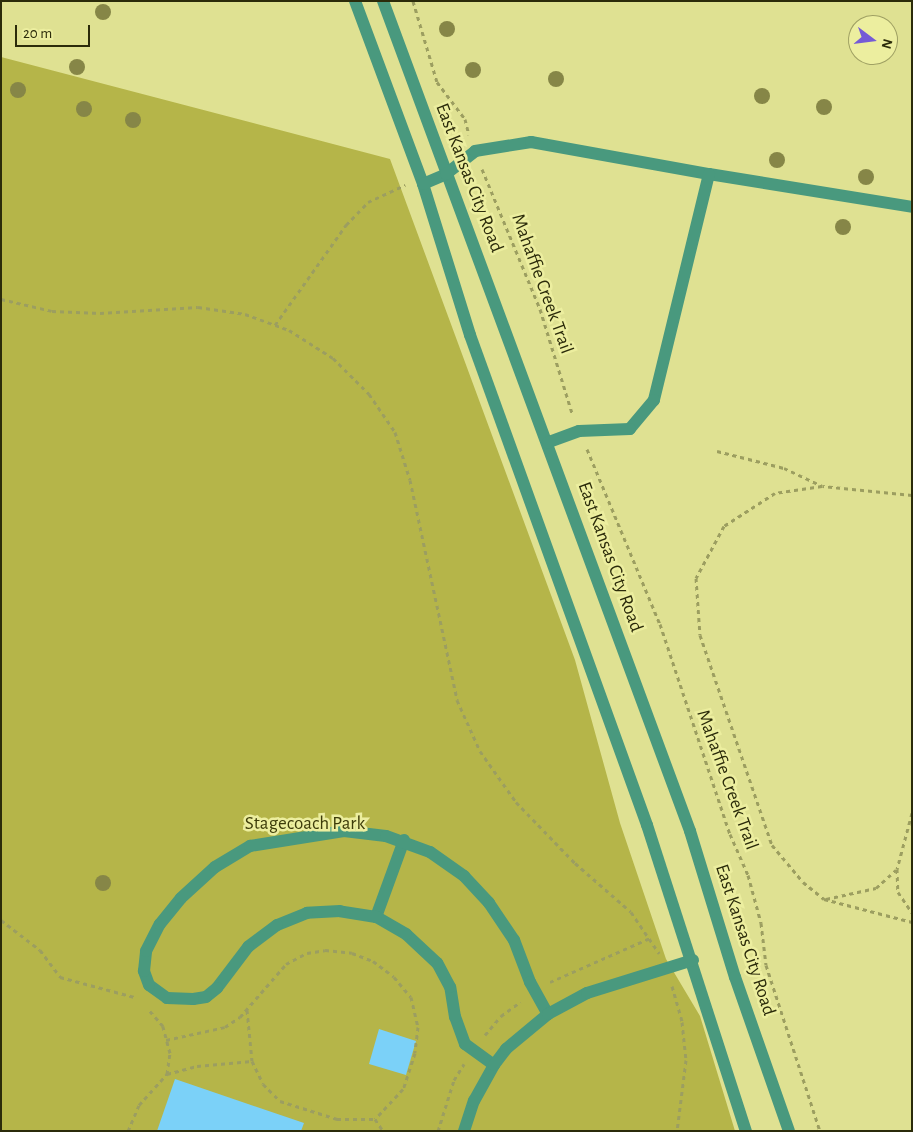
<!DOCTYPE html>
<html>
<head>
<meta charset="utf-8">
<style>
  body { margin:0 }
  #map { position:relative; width:913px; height:1132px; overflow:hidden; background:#dfe192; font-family:"Alegreya Sans",sans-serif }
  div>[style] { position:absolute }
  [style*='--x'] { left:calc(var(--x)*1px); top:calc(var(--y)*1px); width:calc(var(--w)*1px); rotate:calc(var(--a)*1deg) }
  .green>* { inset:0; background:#b5b549 }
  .building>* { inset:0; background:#7bd1f8 }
  .path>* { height:3px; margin-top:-1.5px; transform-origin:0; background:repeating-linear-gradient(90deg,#9c9e60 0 4px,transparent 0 8px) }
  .minor>* { height:12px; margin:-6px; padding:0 6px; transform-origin:6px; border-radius:6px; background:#49997e }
  .trees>* { width:16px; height:16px; margin:-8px; border-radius:50%; background:#868647 }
  span { translate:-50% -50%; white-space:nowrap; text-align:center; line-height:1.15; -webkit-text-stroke:5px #ecee9f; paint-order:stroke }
  .street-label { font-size:19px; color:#2b2b0a }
  .park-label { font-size:19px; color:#3d3c0a }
  .frame { position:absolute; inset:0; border:2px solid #2b2b0a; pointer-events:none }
  .north { position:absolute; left:848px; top:15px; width:50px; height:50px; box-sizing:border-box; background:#ecee9f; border:1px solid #9fa063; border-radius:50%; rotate:105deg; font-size:14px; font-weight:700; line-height:20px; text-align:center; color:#2b2b0a }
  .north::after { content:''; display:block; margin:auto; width:18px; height:22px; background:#755bd6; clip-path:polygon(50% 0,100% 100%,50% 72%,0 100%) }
  .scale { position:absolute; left:15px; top:25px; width:75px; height:22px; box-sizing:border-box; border:2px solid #2b2b0a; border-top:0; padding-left:6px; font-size:15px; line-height:18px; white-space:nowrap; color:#2b2b0a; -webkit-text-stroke:4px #ecee9f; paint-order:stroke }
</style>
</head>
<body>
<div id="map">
  <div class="green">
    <i style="clip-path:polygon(1px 57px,390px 159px,575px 660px,620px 823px,666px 959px,700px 1016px,735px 1131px,1px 1131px)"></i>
  </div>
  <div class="building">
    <i style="clip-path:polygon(379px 1029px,416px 1041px,406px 1075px,369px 1064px)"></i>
    <i style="clip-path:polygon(175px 1079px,304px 1123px,301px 1131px,157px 1131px)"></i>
  </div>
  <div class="path">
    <i style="--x:413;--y:1;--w:84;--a:73.5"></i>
    <i style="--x:437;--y:82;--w:46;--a:52.9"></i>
    <i style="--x:465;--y:119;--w:16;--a:76"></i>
    <i style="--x:482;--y:169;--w:152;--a:67.5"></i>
    <i style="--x:540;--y:309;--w:109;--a:72.9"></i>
    <i style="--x:1;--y:299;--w:52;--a:13.2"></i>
    <i style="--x:52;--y:311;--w:48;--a:2.4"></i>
    <i style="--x:100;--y:313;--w:98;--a:-3.5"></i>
    <i style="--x:198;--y:307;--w:48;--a:8.5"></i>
    <i style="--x:245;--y:314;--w:47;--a:20"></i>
    <i style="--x:289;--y:330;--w:52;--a:32.5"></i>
    <i style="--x:333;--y:358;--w:51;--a:45"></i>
    <i style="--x:369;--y:394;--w:46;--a:55.6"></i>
    <i style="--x:395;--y:432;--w:50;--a:72.6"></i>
    <i style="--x:410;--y:480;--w:225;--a:77.9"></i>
    <i style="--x:457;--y:700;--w:56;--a:65.7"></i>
    <i style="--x:480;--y:751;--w:62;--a:54.8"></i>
    <i style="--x:516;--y:802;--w:85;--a:46"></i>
    <i style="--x:575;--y:863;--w:74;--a:41.2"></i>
    <i style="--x:631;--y:912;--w:50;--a:55.7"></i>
    <i style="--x:275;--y:325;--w:123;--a:-54.6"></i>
    <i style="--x:346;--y:225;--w:32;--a:-46"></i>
    <i style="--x:368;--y:202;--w:41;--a:-24.7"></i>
    <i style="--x:587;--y:449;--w:190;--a:67.4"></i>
    <i style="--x:660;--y:624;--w:221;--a:71.6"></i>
    <i style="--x:730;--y:834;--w:45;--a:66.3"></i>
    <i style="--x:748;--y:875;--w:50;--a:74.8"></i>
    <i style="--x:761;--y:923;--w:42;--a:83.2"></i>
    <i style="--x:766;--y:965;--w:175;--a:72"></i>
    <i style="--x:717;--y:451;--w:69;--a:14.2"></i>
    <i style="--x:784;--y:468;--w:42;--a:25.3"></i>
    <i style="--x:912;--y:495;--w:90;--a:-174.3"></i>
    <i style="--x:822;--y:486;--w:48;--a:171.5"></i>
    <i style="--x:775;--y:493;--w:61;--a:147.1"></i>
    <i style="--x:724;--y:526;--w:59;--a:118.3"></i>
    <i style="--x:696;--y:578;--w:57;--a:86"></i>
    <i style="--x:700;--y:635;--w:222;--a:71.1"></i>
    <i style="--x:772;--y:845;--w:48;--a:50"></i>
    <i style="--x:803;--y:882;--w:27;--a:39"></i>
    <i style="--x:824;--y:899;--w:91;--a:14.6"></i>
    <i style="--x:912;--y:813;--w:58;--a:105"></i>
    <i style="--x:897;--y:869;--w:23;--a:88"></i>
    <i style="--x:898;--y:892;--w:25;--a:56"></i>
    <i style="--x:826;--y:899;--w:51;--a:-12.4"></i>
    <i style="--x:876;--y:888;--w:27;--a:-42"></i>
    <i style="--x:1;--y:920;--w:49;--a:37.6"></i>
    <i style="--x:40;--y:950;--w:34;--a:53"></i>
    <i style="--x:60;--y:977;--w:77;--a:15.1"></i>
    <i style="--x:550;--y:982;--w:109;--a:-23.7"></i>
    <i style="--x:672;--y:986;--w:37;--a:74"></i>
    <i style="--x:682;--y:1022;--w:38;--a:84"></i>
    <i style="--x:686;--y:1060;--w:72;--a:97.2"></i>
    <i style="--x:247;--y:1010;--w:51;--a:84.4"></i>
    <i style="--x:485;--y:1035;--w:25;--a:-50"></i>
    <i style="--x:501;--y:1016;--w:24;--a:-36"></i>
    <i style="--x:166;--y:1040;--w:60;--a:-12.4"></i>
    <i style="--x:225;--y:1027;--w:18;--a:-34"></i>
    <i style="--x:240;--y:1017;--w:70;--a:-49"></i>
    <i style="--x:286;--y:964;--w:24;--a:-28"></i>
    <i style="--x:307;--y:953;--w:18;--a:-9"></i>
    <i style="--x:325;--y:950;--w:27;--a:6"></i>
    <i style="--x:352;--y:953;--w:22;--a:21"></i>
    <i style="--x:373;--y:961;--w:26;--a:37"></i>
    <i style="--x:394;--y:977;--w:26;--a:50"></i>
    <i style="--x:411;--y:997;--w:31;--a:77"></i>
    <i style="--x:418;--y:1027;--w:26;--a:97"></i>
    <i style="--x:415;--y:1053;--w:38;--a:108"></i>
    <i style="--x:403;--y:1089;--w:41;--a:133"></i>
    <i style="--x:167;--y:1074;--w:31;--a:-15"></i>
    <i style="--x:197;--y:1066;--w:55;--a:-5.2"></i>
    <i style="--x:252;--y:1061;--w:25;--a:64"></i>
    <i style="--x:263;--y:1084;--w:24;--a:45"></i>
    <i style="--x:280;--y:1101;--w:60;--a:17.5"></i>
    <i style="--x:337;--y:1119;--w:38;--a:0"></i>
    <i style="--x:375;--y:1119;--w:14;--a:56"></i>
    <i style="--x:128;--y:1131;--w:28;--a:-67"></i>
    <i style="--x:139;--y:1105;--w:42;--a:-47.9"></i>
    <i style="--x:167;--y:1074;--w:21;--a:-82"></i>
    <i style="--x:170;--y:1053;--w:28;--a:-105"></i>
    <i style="--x:163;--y:1026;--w:20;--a:-131"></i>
    <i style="--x:438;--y:1131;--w:53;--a:-72.6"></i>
    <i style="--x:454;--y:1080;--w:19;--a:-58"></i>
  </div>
  <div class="minor">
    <i style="--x:355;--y:1;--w:195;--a:69.6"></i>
    <i style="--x:423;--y:184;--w:158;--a:72.7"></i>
    <i style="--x:470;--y:335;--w:521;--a:70.14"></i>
    <i style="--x:647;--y:825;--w:322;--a:72.1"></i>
    <i style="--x:383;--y:1;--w:885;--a:69.7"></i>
    <i style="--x:690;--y:831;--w:153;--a:72.9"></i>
    <i style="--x:735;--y:977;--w:163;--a:70.7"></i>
    <i style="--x:709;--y:174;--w:206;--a:9.2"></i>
    <i style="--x:423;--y:184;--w:25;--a:-23"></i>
    <i style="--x:446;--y:174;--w:37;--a:-38"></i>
    <i style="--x:475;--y:151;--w:57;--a:-9.1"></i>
    <i style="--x:531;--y:142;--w:181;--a:10.2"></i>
    <i style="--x:709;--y:174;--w:233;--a:103.7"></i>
    <i style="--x:654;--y:400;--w:38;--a:130"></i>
    <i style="--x:630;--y:429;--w:51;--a:177.8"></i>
    <i style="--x:579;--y:431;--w:33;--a:160"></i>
    <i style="--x:376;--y:917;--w:82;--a:-70"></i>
    <i style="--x:494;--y:1065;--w:36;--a:-144"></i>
    <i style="--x:465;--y:1044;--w:29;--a:-110"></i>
    <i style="--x:455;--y:1017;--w:30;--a:-99"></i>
    <i style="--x:450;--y:987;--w:27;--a:-118"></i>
    <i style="--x:437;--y:963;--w:42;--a:-136.9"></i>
    <i style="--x:406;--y:934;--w:34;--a:-150"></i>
    <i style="--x:376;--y:917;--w:36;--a:-171"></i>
    <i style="--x:340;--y:911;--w:33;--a:177"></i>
    <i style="--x:307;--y:913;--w:32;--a:158"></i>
    <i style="--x:277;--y:925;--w:36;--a:143"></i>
    <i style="--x:248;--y:947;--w:51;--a:127.1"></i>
    <i style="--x:217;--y:988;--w:14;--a:141"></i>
    <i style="--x:206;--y:997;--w:13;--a:171"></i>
    <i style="--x:193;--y:999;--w:26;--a:-178"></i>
    <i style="--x:167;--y:998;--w:22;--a:-144"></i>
    <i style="--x:149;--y:985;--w:15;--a:-110"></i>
    <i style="--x:144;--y:971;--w:20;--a:-84"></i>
    <i style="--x:146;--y:951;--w:30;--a:-63"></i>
    <i style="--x:160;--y:924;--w:33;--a:-51"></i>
    <i style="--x:181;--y:898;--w:46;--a:-42.4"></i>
    <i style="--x:215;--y:867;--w:41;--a:-31"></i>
    <i style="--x:250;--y:846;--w:95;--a:-9.1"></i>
    <i style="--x:344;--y:831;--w:42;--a:6.8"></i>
    <i style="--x:386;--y:836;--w:47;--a:20"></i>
    <i style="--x:430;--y:852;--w:42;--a:35.2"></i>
    <i style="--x:464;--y:876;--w:37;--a:47"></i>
    <i style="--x:489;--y:903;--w:45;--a:56"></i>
    <i style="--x:514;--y:940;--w:45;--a:69.1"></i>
    <i style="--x:530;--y:982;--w:37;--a:61"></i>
    <i style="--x:464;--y:1131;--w:32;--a:-72"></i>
    <i style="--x:474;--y:1101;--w:41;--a:-60.9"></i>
    <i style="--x:494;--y:1065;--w:20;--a:-53"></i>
    <i style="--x:506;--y:1049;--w:55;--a:-39.8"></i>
    <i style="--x:548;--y:1014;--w:44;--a:-28.3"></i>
    <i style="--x:587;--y:993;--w:111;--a:-17.3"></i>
  </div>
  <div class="trees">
    <i style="left:103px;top:12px"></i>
    <i style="left:447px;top:29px"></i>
    <i style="left:77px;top:67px"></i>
    <i style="left:473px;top:70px"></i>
    <i style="left:556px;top:79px"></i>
    <i style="left:18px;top:90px"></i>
    <i style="left:762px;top:96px"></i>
    <i style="left:824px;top:107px"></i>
    <i style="left:84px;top:109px"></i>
    <i style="left:133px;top:120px"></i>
    <i style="left:777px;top:160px"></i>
    <i style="left:866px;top:177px"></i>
    <i style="left:843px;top:227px"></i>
    <i style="left:103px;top:883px"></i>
  </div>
  <div class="street-label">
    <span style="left:469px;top:178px;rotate:69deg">East Kansas City Road</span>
    <span style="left:542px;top:284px;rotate:70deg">Mahaffie Creek Trail</span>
    <span style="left:610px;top:557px;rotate:70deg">East Kansas City Road</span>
    <span style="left:727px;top:780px;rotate:70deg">Mahaffie Creek Trail</span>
    <span style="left:745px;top:940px;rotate:72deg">East Kansas City Road</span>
  </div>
  <div class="park-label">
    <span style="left:305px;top:824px">Stagecoach Park</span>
  </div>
  <div class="frame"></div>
  <div class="north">N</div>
  <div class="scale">20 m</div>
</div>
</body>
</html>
